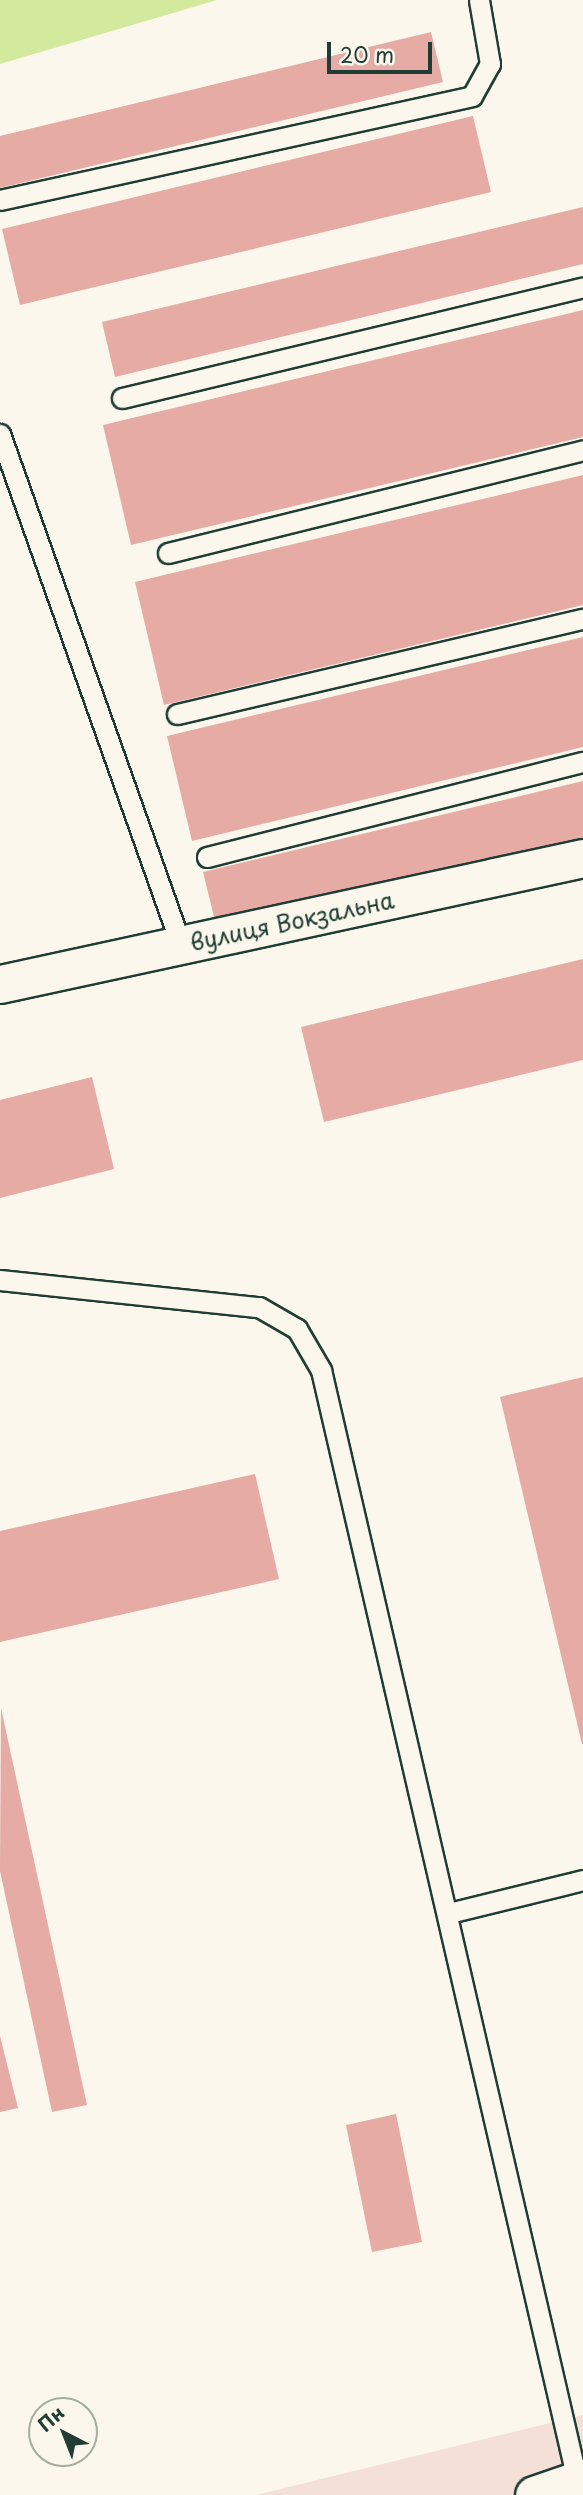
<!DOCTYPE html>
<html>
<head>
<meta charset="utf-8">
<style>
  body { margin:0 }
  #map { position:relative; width:583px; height:2495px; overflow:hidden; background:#fbf7ec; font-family:"Playpen Sans",sans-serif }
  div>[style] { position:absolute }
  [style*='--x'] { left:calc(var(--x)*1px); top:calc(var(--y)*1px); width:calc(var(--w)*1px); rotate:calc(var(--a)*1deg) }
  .built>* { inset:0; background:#f5e0d7 }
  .green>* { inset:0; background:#d3e99e }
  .building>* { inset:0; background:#e6aba5 }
  .roads { filter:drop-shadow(2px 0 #1f3d34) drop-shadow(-2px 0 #1f3d34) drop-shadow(0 2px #1f3d34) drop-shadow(0 -2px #1f3d34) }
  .service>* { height:19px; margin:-9.5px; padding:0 9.5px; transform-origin:9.5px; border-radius:9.5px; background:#fbf7ec }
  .minor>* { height:37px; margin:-18.5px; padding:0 18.5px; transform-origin:18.5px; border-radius:18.5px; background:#fbf7ec }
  span { translate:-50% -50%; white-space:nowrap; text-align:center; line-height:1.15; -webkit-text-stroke:5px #fbf7ec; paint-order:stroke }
  .street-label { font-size:23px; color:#1f3d34 }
  .north { position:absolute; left:28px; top:2397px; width:70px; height:70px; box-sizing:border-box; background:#fbf7ec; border:2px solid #a3ada2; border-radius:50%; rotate:318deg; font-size:19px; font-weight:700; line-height:28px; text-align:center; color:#1f3d34 }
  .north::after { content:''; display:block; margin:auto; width:24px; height:32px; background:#1f3d34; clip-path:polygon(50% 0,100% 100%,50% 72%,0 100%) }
  .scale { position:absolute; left:327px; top:42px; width:105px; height:32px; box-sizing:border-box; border:4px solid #1f3d34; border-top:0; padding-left:9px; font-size:21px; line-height:24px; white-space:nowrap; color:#1f3d34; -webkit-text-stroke:5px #fbf7ec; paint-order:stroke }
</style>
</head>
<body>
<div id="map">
  <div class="built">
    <i style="clip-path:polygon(583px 2415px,583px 2495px,256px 2495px)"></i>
  </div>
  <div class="green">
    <i style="clip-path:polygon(0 0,217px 0,0 64px)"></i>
  </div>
  <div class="building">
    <i style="clip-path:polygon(431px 32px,443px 82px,0 188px,0 136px)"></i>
    <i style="clip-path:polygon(473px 116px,491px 192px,20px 305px,2px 229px)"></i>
    <i style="clip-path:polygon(583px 207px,583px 264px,115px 377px,102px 322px)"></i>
    <i style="clip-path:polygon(583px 310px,583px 437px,131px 545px,103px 425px)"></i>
    <i style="clip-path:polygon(583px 475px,583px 605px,164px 705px,135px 582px)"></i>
    <i style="clip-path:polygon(583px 637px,583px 747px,192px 841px,167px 736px)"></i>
    <i style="clip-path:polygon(583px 781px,583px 841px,217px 929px,203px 872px)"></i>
    <i style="clip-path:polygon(583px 959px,583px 1060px,324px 1122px,301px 1027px)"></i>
    <i style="clip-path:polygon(92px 1077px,114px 1169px,0 1198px,0 1100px)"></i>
    <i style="clip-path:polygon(583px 1377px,583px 1744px,582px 1744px,500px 1397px)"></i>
    <i style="clip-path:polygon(255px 1474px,279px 1579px,0 1642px,0 1531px)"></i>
    <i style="clip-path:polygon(1px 1708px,87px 2105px,52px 2112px,0 1871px)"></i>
    <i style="clip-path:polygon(0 2036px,18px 2108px,0 2112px)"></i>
    <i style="clip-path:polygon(396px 2114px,422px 2242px,372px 2252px,346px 2125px)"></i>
  </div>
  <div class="roads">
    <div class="service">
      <i style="--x:0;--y:200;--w:483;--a:-12.4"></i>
      <i style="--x:472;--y:96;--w:37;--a:-61"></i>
      <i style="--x:490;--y:64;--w:65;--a:-99.8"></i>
      <i style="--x:122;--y:398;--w:474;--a:-13.5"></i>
      <i style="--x:0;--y:434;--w:542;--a:70.5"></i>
      <i style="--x:168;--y:553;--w:428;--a:-13.9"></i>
      <i style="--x:177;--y:714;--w:417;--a:-13.2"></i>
      <i style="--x:207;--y:857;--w:388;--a:-14.2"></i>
      <i style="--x:0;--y:1280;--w:260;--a:6"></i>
      <i style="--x:259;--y:1307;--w:44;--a:30.1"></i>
      <i style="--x:297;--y:1329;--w:48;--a:59.7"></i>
      <i style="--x:321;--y:1370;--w:1139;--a:77.01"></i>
      <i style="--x:449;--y:1913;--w:138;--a:-13.8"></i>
    </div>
    <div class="minor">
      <i style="--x:0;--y:984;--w:596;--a:-12.2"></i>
      <i style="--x:534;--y:2495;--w:52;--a:-19.1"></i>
    </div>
  </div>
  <div class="street-label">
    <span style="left:292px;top:921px;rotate:-12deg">вулиця Вокзальна</span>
  </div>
  <div class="north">Пн</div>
  <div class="scale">20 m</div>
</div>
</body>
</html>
